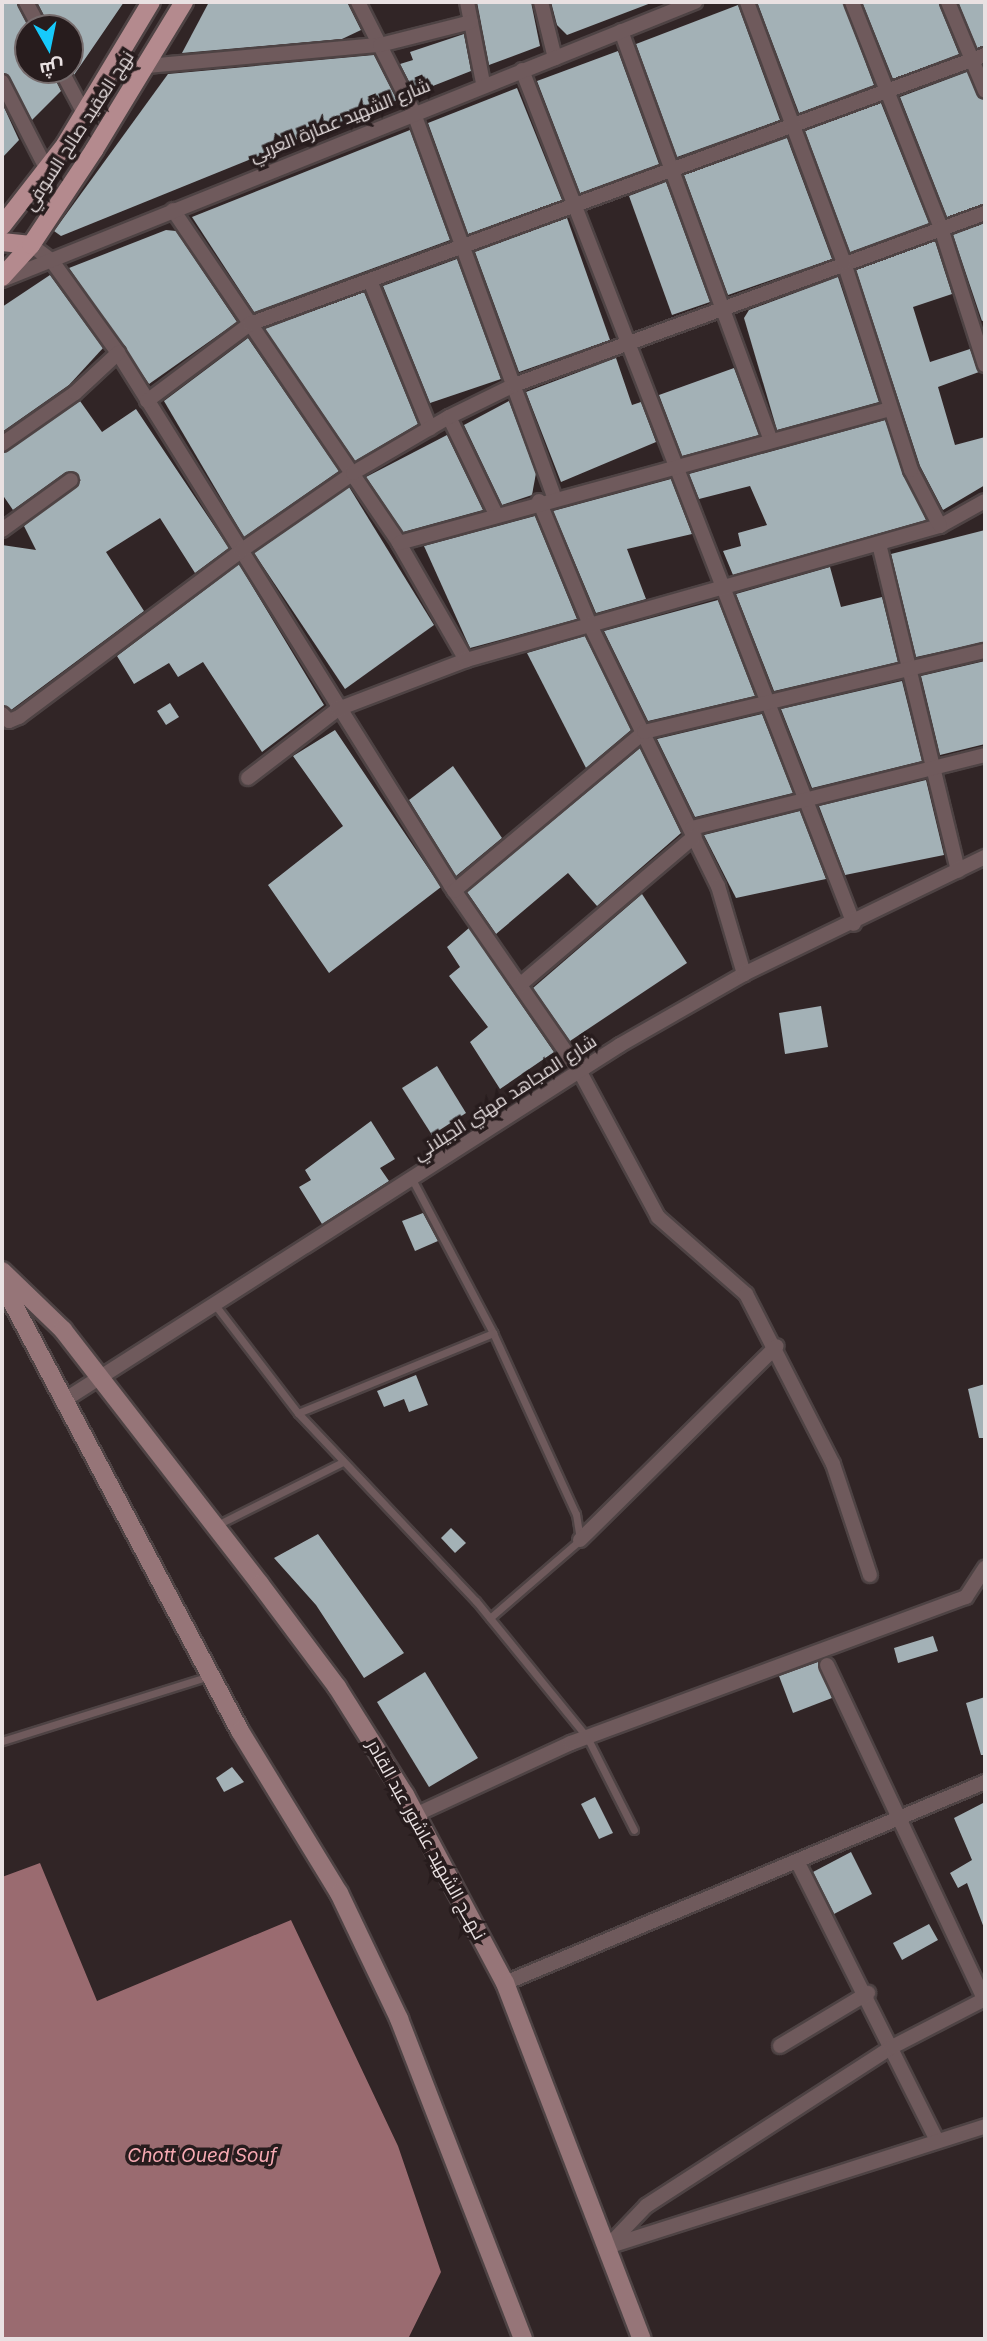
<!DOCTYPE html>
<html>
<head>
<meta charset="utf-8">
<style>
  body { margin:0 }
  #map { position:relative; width:987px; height:2341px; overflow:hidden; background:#312526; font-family:Inter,Cairo,sans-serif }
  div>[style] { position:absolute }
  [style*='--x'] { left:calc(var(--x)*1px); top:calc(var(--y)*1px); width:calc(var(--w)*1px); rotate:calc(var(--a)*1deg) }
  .water>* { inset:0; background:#9a6b70 }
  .building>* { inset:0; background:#a3b1b6 }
  .roads { filter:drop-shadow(2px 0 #4e4344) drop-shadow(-2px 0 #4e4344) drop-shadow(0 2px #4e4344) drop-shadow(0 -2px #4e4344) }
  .lane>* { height:7px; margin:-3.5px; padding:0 3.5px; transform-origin:3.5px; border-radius:3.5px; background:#6f5a5c }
  .street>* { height:14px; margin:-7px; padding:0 7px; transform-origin:7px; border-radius:7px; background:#6f5a5c }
  .secondary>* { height:18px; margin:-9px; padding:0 9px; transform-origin:9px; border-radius:9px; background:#967578 }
  .primary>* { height:18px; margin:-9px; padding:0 9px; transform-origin:9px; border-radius:9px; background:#b48a8e }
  span { translate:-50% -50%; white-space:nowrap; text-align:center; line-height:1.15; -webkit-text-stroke:7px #271c1d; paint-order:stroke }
  .street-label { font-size:18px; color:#e9e1e2 }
  .water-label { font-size:19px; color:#f7aab3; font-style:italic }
  .frame { position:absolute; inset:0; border:4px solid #e9e1e2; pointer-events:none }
  .north { position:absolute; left:14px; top:14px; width:70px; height:70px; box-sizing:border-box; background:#271c1d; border:2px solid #756b6c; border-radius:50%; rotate:171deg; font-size:19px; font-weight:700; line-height:28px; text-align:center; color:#e9e1e2 }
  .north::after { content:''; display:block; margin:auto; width:24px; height:32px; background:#16cafb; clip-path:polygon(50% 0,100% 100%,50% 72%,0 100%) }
</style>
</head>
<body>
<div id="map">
  <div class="water">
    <i style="clip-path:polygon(40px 1863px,97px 2001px,291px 1920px,398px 2146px,441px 2272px,408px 2339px,2px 2339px,2px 1877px)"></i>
  </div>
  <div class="building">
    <i style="clip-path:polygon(2px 2px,16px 2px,29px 28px,28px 70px,51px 70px,61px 91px,32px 120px,2px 72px)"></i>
    <i style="clip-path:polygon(37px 2px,124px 2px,74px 75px,70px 28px,50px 28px)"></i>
    <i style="clip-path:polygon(209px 2px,347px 2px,361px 30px,342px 39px,182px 53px)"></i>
    <i style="clip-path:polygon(477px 2px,531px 2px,540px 46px,489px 65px)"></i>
    <i style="clip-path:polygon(551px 2px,651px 2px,651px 3px,567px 35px,557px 25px)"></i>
    <i style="clip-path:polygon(757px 2px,843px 2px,874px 85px,799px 113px)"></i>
    <i style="clip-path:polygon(862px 2px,938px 2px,959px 54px,893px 79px)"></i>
    <i style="clip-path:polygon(958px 2px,985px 2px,985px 46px,977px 48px)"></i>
    <i style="clip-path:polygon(738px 5px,780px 120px,677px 157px,636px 44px)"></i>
    <i style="clip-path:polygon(464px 34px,471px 71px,415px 93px,400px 64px,413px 60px,410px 52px)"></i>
    <i style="clip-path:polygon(618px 51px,659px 164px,580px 193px,537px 81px)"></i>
    <i style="clip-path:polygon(374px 55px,397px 100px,61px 236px,54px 231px,168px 74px)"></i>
    <i style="clip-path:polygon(967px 72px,985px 100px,985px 204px,947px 217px,900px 97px)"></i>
    <i style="clip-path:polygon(517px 88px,562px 200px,468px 234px,428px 123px)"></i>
    <i style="clip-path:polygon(2px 103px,19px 140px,2px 158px)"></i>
    <i style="clip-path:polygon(881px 103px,929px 223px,850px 252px,805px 131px)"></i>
    <i style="clip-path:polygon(410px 130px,450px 240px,254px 312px,192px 217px)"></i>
    <i style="clip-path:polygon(787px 138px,832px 259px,728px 295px,684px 175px)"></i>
    <i style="clip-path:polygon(666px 182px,710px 302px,672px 315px,629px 196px)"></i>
    <i style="clip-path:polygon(567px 218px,610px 340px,519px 372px,475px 252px)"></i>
    <i style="clip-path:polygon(985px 223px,985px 320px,982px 321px,953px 235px)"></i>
    <i style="clip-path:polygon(166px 230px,176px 231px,237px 322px,149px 384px,69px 268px)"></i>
    <i style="clip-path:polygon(935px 241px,952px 294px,913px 307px,930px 362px,970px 349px,979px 372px,938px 387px,955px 445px,985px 437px,985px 485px,943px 510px,920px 466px,856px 270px)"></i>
    <i style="clip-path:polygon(457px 259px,501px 379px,430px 403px,383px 286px)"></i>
    <i style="clip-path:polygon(50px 275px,103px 348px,69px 385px,2px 432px,2px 307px)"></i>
    <i style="clip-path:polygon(838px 277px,879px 402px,777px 430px,744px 318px,749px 310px)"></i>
    <i style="clip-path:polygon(364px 292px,418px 424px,355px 461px,265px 329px)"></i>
    <i style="clip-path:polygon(248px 338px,339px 471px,244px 537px,164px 401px)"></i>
    <i style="clip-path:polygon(616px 358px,632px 405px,641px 402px,656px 442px,561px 482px,526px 392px)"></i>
    <i style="clip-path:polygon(734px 368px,759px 435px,682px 456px,659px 395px)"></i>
    <i style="clip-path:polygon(80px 401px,102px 432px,136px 409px,229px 548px,195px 573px,160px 518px,106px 552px,144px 611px,11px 710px,2px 705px,2px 545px,36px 550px,24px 526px,81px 480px,66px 472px,13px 510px,2px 494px,2px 453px)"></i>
    <i style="clip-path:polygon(509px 401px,536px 473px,532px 495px,502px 505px,464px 425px)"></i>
    <i style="clip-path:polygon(885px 420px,926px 520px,733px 575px,723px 551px,741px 546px,738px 533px,767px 525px,750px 486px,699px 499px,689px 474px)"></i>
    <i style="clip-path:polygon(447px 435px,483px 510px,403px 532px,366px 477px)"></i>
    <i style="clip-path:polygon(671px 479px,692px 534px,627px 549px,646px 599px,596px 613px,553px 511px)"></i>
    <i style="clip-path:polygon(349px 487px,434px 625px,345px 689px,254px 553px)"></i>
    <i style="clip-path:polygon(535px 516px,577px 619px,470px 648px,424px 546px)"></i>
    <i style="clip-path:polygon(985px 530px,985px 642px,916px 657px,891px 554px)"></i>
    <i style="clip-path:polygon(239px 564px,324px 705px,262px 752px,203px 662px,178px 677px,169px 663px,134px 684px,117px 656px)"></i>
    <i style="clip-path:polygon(830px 567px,841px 607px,882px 597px,898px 662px,774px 691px,736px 594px)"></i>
    <i style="clip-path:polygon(718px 600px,755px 696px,648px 721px,604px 631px)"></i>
    <i style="clip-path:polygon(585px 636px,631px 730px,586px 768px,527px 653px)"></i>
    <i style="clip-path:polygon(985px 661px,985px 744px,940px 755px,921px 676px)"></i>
    <i style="clip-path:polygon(902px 681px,922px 761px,812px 788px,781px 709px)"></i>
    <i style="clip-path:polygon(170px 703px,179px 717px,166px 725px,157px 711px)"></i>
    <i style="clip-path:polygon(762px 714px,793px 793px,695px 817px,657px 739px)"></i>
    <i style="clip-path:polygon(335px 730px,441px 887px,329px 973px,268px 885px,343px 826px,293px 756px)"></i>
    <i style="clip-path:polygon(640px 748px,681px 833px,597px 906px,568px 873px,496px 934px,467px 892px)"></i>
    <i style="clip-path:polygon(453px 766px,502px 838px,456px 876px,409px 800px)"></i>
    <i style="clip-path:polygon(926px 780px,944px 855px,845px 875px,819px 806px)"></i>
    <i style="clip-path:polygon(800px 811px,826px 879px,736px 898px,704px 835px)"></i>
    <i style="clip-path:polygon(642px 894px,687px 963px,570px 1041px,533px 988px)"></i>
    <i style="clip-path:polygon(469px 928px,554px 1052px,500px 1089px,470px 1042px,488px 1027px,449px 976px,460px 967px,447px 947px)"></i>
    <i style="clip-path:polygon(821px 1006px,828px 1047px,785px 1054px,779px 1013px)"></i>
    <i style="clip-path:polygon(437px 1066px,466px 1113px,432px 1135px,402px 1088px)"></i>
    <i style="clip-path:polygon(371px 1121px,395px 1159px,380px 1168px,389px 1181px,322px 1224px,299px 1187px,311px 1180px,305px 1170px)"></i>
    <i style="clip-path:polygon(423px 1213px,438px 1241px,415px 1251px,402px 1221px)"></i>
    <i style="clip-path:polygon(416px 1375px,428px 1405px,409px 1412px,404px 1399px,384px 1407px,377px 1391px)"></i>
    <i style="clip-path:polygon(985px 1384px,985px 1438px,979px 1438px,968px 1389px)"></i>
    <i style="clip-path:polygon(451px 1528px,466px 1543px,455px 1553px,441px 1538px)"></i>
    <i style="clip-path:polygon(318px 1534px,404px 1653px,364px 1678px,316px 1605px,274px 1558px)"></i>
    <i style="clip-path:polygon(933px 1636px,938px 1651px,898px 1663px,894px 1648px)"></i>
    <i style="clip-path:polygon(818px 1662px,832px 1698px,793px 1713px,779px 1676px)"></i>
    <i style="clip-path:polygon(425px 1672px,478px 1758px,429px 1787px,377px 1702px)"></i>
    <i style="clip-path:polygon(985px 1697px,985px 1755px,981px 1755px,966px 1703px)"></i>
    <i style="clip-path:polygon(232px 1767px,244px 1782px,224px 1792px,216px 1778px)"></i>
    <i style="clip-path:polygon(595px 1797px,613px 1833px,599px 1839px,581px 1804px)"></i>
    <i style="clip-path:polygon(985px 1802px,985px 1928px,984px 1928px,967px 1883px,958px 1888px,950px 1873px,972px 1860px,954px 1818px)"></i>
    <i style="clip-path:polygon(851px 1852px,872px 1894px,834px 1914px,813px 1872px)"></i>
    <i style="clip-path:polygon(929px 1924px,938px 1940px,902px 1960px,893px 1943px)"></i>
  </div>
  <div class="roads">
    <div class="lane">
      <i style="--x:413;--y:1181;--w:172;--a:62.2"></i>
      <i style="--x:493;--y:1333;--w:199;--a:65.4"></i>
      <i style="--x:576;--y:1514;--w:26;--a:81"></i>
      <i style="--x:580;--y:1540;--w:119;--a:139.1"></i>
      <i style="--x:215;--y:1305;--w:136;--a:52.5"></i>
      <i style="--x:298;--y:1413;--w:259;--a:46.6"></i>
      <i style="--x:476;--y:1601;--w:176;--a:50.8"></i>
      <i style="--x:587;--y:1737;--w:104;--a:63.2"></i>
      <i style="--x:298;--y:1413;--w:211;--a:-22.3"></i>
      <i style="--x:217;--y:1525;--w:139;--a:-26.6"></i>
      <i style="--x:2;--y:1741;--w:218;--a:-17.4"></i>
    </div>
    <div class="street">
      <i style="--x:26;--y:2;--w:30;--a:62"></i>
      <i style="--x:358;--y:2;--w:122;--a:63.2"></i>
      <i style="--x:413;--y:111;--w:412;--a:69.9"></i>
      <i style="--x:467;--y:2;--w:83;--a:78.8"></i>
      <i style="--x:541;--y:2;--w:58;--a:76"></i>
      <i style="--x:852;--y:2;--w:243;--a:68.5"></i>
      <i style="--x:941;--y:228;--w:144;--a:72.2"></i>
      <i style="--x:948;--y:2;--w:96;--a:67.4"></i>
      <i style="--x:621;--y:31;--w:433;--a:69.9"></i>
      <i style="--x:147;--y:66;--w:234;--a:-5.2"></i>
      <i style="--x:380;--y:45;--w:94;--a:-14.2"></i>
      <i style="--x:61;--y:70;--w:49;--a:61.9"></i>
      <i style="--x:522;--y:70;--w:916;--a:68.76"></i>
      <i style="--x:2;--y:82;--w:99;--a:62.9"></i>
      <i style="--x:173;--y:210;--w:402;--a:55.8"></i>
      <i style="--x:399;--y:543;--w:135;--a:60.2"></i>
      <i style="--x:31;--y:245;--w:26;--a:37"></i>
      <i style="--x:52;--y:261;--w:113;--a:54.3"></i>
      <i style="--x:118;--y:353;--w:628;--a:58"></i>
      <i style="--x:451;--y:886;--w:226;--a:55.3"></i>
      <i style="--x:580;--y:1072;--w:165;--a:61.7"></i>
      <i style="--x:658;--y:1217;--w:117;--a:41.2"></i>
      <i style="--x:746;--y:1294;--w:191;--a:62.9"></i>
      <i style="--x:833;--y:1464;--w:117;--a:71.6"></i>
      <i style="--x:2;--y:280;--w:747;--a:-21.86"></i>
      <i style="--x:371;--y:283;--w:157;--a:67.9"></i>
      <i style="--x:147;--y:401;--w:129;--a:-36.8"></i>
      <i style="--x:250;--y:324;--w:783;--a:-20.1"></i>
      <i style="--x:449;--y:417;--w:106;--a:64.2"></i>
      <i style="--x:2;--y:444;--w:89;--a:-34.9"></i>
      <i style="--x:75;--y:393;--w:59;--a:-42.9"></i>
      <i style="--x:539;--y:501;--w:134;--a:67.6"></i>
      <i style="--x:590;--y:625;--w:291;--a:63.9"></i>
      <i style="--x:718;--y:886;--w:92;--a:73.5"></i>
      <i style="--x:940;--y:526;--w:51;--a:-29.1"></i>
      <i style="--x:2;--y:530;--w:85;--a:-35.9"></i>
      <i style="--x:399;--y:543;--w:509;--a:-15.26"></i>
      <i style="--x:880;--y:548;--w:332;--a:76.4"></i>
      <i style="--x:2;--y:714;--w:10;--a:45"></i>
      <i style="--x:9;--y:721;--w:11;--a:-22"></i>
      <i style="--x:19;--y:717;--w:279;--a:-36.8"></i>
      <i style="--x:242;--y:550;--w:135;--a:-34.7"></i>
      <i style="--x:353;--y:473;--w:111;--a:-30.3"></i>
      <i style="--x:449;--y:417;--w:72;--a:-26.2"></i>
      <i style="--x:514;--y:385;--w:501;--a:-20.06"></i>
      <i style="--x:248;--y:778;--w:113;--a:-37.5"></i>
      <i style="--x:338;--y:709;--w:137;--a:-20.9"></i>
      <i style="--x:466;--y:660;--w:493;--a:-15.8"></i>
      <i style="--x:940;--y:526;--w:63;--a:-117.4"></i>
      <i style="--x:911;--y:470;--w:218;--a:-107.9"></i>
      <i style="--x:844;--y:263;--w:278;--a:-110.4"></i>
      <i style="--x:692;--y:828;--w:302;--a:-14"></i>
      <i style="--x:454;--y:891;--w:248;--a:-39.9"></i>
      <i style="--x:644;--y:732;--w:350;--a:-13.4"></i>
      <i style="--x:521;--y:984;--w:228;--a:-40.4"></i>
      <i style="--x:63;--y:1401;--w:661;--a:-32.58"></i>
      <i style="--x:620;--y:1045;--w:143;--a:-29.8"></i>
      <i style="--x:744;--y:974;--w:268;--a:-25.9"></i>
      <i style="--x:580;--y:1540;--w:276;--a:-44.6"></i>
      <i style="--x:827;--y:1665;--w:371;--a:64.8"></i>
      <i style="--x:415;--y:1815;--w:172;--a:-24.8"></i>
      <i style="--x:571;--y:1743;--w:421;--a:-20.3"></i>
      <i style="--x:966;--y:1597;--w:35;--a:-57"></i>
      <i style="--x:797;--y:1861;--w:310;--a:63.4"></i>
      <i style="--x:505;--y:1983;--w:520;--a:-22.72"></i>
      <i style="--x:780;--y:2046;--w:103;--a:-31.1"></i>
      <i style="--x:610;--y:2246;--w:394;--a:-17.7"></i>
      <i style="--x:607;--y:2247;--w:57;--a:-46.4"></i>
      <i style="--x:646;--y:2206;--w:293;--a:-32.9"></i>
      <i style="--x:892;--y:2047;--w:105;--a:-27.3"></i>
    </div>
    <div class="secondary">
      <i style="--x:2;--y:1271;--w:85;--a:44"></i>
      <i style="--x:63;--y:1330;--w:321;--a:52.2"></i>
      <i style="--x:260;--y:1584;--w:129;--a:53.2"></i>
      <i style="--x:337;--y:1687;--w:128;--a:57.8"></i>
      <i style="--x:405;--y:1795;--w:213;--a:62"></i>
      <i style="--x:505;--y:1983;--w:381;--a:69"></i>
      <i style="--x:2;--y:1283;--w:507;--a:62.02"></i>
      <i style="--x:240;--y:1731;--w:190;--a:58.6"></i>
      <i style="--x:339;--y:1893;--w:140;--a:64.5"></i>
      <i style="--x:399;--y:2019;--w:343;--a:68.8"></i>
    </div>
    <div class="primary">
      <i style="--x:2;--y:226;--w:103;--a:-52.1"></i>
      <i style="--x:65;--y:145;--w:167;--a:-59"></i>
      <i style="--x:2;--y:242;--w:29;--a:6"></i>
      <i style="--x:2;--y:277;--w:43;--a:-47.8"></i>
      <i style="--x:31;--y:245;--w:114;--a:-56.4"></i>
      <i style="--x:94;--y:150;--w:173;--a:-58.7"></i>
    </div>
  </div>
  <div class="street-label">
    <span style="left:340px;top:121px;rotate:-22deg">شارع الشهيد عمارة العربي</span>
    <span style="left:79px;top:131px;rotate:-57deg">نهج العقيد صالح السوفي</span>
    <span style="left:505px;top:1098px;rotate:-33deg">شارع المجاهد مهني الجيلاني</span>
    <span style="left:426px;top:1840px;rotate:61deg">نـهــج الشهيد عاشور عبد القادر</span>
  </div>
  <div class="water-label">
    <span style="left:202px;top:2156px">Chott Oued Souf</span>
  </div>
  <div class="frame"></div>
  <div class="north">ش</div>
</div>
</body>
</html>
